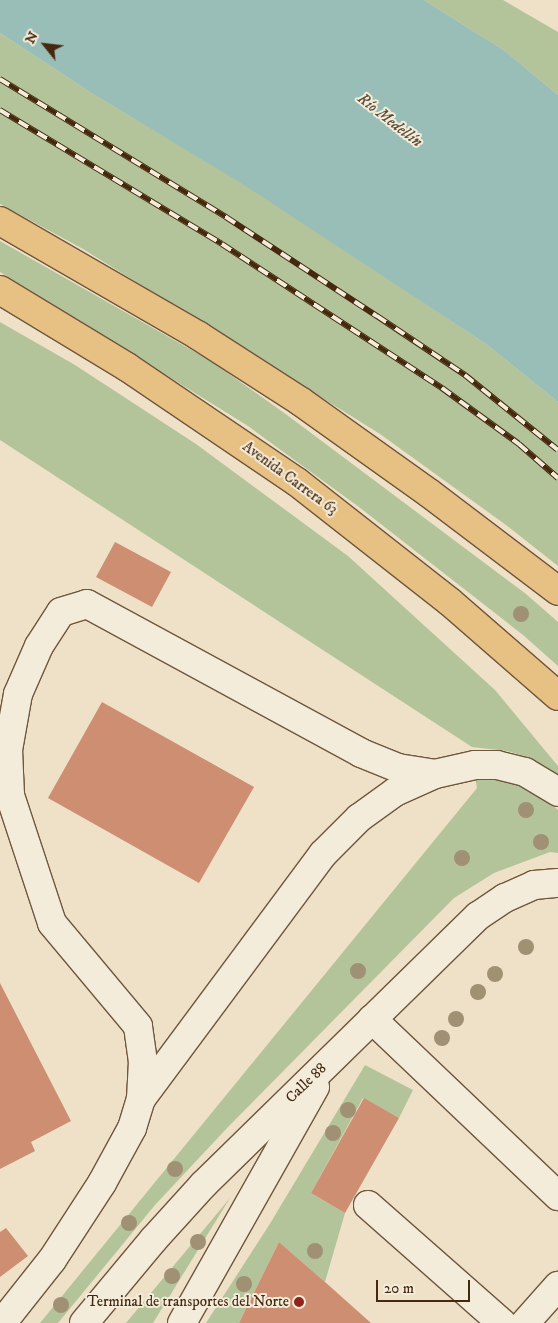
<!DOCTYPE html>
<html>
<head>
<meta charset="utf-8">
<style>
  body { margin:0 }
  #map { position:relative; width:558px; height:1323px; overflow:hidden; background:#eee1c8; font-family:"IM FELL DW Pica",serif }
  div>[style] { position:absolute }
  [style*='--x'] { left:calc(var(--x)*1px); top:calc(var(--y)*1px); width:calc(var(--w)*1px); rotate:calc(var(--a)*1deg) }
  .green>* { inset:0; background:#b4c49a }
  .water>* { inset:0; background:#99bdb7 }
  .building>* { inset:0; background:#cd8e72 }
  .roads { filter:drop-shadow(1px 0 #6f563c) drop-shadow(-1px 0 #6f563c) drop-shadow(0 1px #6f563c) drop-shadow(0 -1px #6f563c) }
  .minor>* { height:28px; margin:-14px; padding:0 14px; transform-origin:14px; border-radius:14px; background:#f4ecdb }
  .highway>* { height:28px; margin:-14px; padding:0 14px; transform-origin:14px; border-radius:14px; background:#e7c084 }
  .rail>* { height:5.5px; margin-top:-2.75px; transform-origin:0; background:repeating-linear-gradient(90deg,#f4ecdb 0 11px,#45280d 0 22px); box-sizing:border-box; border-block:1px solid #45280d }
  .trees>* { width:16px; height:16px; margin:-8px; border-radius:50%; background:#a09174 }
  .dots>* { width:14px; height:14px; translate:-50% -50%; box-sizing:border-box; border:2px solid #f4ecdb; border-radius:50% }
  span { translate:-50% -50%; white-space:nowrap; text-align:center; line-height:1.15; -webkit-text-stroke:4px #f4ecdb; paint-order:stroke }
  .street-label { font-size:15px; color:#45280d }
  .poi-label { font-size:15px; color:#45280d }
  .right { translate:-100% -50%; text-align:right }
  .water-label { font-size:16px; color:#5a4d38; font-style:italic }
  .north { position:absolute; left:20px; top:20px; width:50px; height:50px; -webkit-text-stroke:4px #f4ecdb; paint-order:stroke; rotate:299deg; font-size:14px; font-weight:700; line-height:20px; text-align:center; color:#45280d }
  .north::after { content:''; display:block; margin:auto; width:18px; height:22px; background:#45280d; clip-path:polygon(50% 0,100% 100%,50% 72%,0 100%) }
  .scale { position:absolute; left:376px; top:1280px; width:94px; height:22px; box-sizing:border-box; border:2px solid #45280d; border-top:0; padding-left:6px; font-size:15px; line-height:18px; white-space:nowrap; color:#45280d; -webkit-text-stroke:4px #f4ecdb; paint-order:stroke }
</style>
</head>
<body>
<div id="map">
  <div class="green">
    <i style="clip-path:polygon(424px 0,503px 0,558px 32px,558px 95px,505px 51px)"></i>
    <i style="clip-path:polygon(0 33px,90px 92px,244px 184px,486px 344px,558px 402px,558px 566px,506px 525px,380px 434px,83px 249px,0 204px)"></i>
    <i style="clip-path:polygon(0 241px,211px 361px,287px 415px,526px 594px,558px 622px,558px 666px,523px 635px,359px 507px,248px 426px,0 272px)"></i>
    <i style="clip-path:polygon(0 322px,75px 365px,196px 444px,348px 556px,495px 690px,558px 766px,558px 779px,530px 758px,507px 751px,472px 747px,0 440px)"></i>
    <i style="clip-path:polygon(497px 775px,531px 788px,558px 810px,558px 853px,550px 852px,494px 873px,454px 898px,228px 1127px,155px 1205px,58px 1323px,40px 1323px,477px 788px,475px 776px)"></i>
    <i style="clip-path:polygon(365px 1065px,413px 1090px,399px 1118px,363px 1098px,311px 1193px,345px 1213px,325px 1282px,279px 1242px,239px 1323px,206px 1323px,271px 1222px)"></i>
    <i style="clip-path:polygon(230px 1198px,153px 1323px,126px 1323px)"></i>
  </div>
  <div class="water">
    <i style="clip-path:polygon(0 0,424px 0,505px 51px,558px 95px,558px 402px,486px 344px,244px 185px,90px 92px,0 33px)"></i>
  </div>
  <div class="building">
    <i style="clip-path:polygon(115px 542px,171px 572px,152px 607px,96px 577px)"></i>
    <i style="clip-path:polygon(102px 702px,254px 787px,199px 883px,48px 798px)"></i>
    <i style="clip-path:polygon(0 983px,71px 1121px,31px 1142px,35px 1151px,0 1169px)"></i>
    <i style="clip-path:polygon(364px 1098px,399px 1118px,345px 1213px,311px 1193px)"></i>
    <i style="clip-path:polygon(6px 1228px,28px 1256px,0 1277px,0 1232px)"></i>
    <i style="clip-path:polygon(279px 1242px,325px 1282px,371px 1323px,239px 1323px)"></i>
  </div>
  <div class="roads">
    <div class="minor">
      <i style="--x:372;--y:1019;--w:257;--a:43.6"></i>
      <i style="--x:141;--y:1099;--w:305;--a:-53.4"></i>
      <i style="--x:323;--y:854;--w:51;--a:-45"></i>
      <i style="--x:359;--y:818;--w:44;--a:-35.8"></i>
      <i style="--x:395;--y:792;--w:44;--a:-24.2"></i>
      <i style="--x:435;--y:774;--w:41;--a:-12.7"></i>
      <i style="--x:475;--y:765;--w:22;--a:0"></i>
      <i style="--x:497;--y:765;--w:29;--a:14"></i>
      <i style="--x:525;--y:772;--w:39;--a:31"></i>
      <i style="--x:368;--y:1205;--w:179;--a:41.4"></i>
      <i style="--x:2;--y:1323;--w:80;--a:-51.6"></i>
      <i style="--x:52;--y:1260;--w:92;--a:-57"></i>
      <i style="--x:102;--y:1183;--w:63;--a:-61.4"></i>
      <i style="--x:132;--y:1128;--w:30;--a:-73"></i>
      <i style="--x:141;--y:1099;--w:37;--a:-87"></i>
      <i style="--x:143;--y:1062;--w:36;--a:-98"></i>
      <i style="--x:138;--y:1026;--w:134;--a:-129.9"></i>
      <i style="--x:52;--y:923;--w:135;--a:-108.2"></i>
      <i style="--x:10;--y:795;--w:45;--a:-92.5"></i>
      <i style="--x:8;--y:750;--w:57;--a:-79.9"></i>
      <i style="--x:18;--y:694;--w:52;--a:-66.4"></i>
      <i style="--x:39;--y:646;--w:40;--a:-57.1"></i>
      <i style="--x:61;--y:612;--w:27;--a:-17"></i>
      <i style="--x:87;--y:604;--w:312;--a:28.5"></i>
      <i style="--x:361;--y:753;--w:40;--a:22"></i>
      <i style="--x:398;--y:768;--w:37;--a:9"></i>
      <i style="--x:84;--y:1323;--w:109;--a:-50.2"></i>
      <i style="--x:154;--y:1239;--w:73;--a:-47.8"></i>
      <i style="--x:203;--y:1185;--w:385;--a:-44.4"></i>
      <i style="--x:478;--y:916;--w:32;--a:-34"></i>
      <i style="--x:505;--y:898;--w:32;--a:-24"></i>
      <i style="--x:534;--y:885;--w:24;--a:-5"></i>
      <i style="--x:182;--y:1323;--w:271;--a:-60.6"></i>
      <i style="--x:525;--y:1323;--w:50;--a:-48.3"></i>
    </div>
    <div class="highway">
      <i style="--x:0;--y:221;--w:230;--a:30"></i>
      <i style="--x:199;--y:336;--w:120;--a:32.8"></i>
      <i style="--x:300;--y:401;--w:158;--a:35.5"></i>
      <i style="--x:429;--y:493;--w:162;--a:37.2"></i>
      <i style="--x:0;--y:290;--w:149;--a:31.2"></i>
      <i style="--x:127;--y:367;--w:205;--a:34.1"></i>
      <i style="--x:297;--y:482;--w:194;--a:38.1"></i>
      <i style="--x:450;--y:602;--w:143;--a:41"></i>
    </div>
  </div>
  <div class="rail">
    <i style="--x:0;--y:79;--w:265;--a:31.4"></i>
    <i style="--x:226;--y:217;--w:181;--a:33.3"></i>
    <i style="--x:377;--y:316;--w:106;--a:33.8"></i>
    <i style="--x:465;--y:375;--w:119;--a:38.9"></i>
    <i style="--x:0;--y:110;--w:259;--a:31.1"></i>
    <i style="--x:222;--y:244;--w:263;--a:33.2"></i>
    <i style="--x:442;--y:388;--w:95;--a:36"></i>
    <i style="--x:519;--y:444;--w:52;--a:41.1"></i>
  </div>
  <div class="trees">
    <i style="left:521px;top:614px"></i>
    <i style="left:526px;top:810px"></i>
    <i style="left:541px;top:842px"></i>
    <i style="left:462px;top:858px"></i>
    <i style="left:526px;top:947px"></i>
    <i style="left:358px;top:971px"></i>
    <i style="left:495px;top:974px"></i>
    <i style="left:478px;top:992px"></i>
    <i style="left:456px;top:1019px"></i>
    <i style="left:442px;top:1038px"></i>
    <i style="left:348px;top:1110px"></i>
    <i style="left:333px;top:1133px"></i>
    <i style="left:175px;top:1169px"></i>
    <i style="left:129px;top:1223px"></i>
    <i style="left:198px;top:1242px"></i>
    <i style="left:315px;top:1251px"></i>
    <i style="left:172px;top:1276px"></i>
    <i style="left:244px;top:1284px"></i>
    <i style="left:61px;top:1305px"></i>
  </div>
  <div class="dots">
    <i style="left:299px;top:1302px;background:#8f2418"></i>
  </div>
  <div class="street-label">
    <span style="left:290px;top:478px;rotate:36deg">Avenida Carrera 63</span>
    <span style="left:306px;top:1083px;rotate:-44deg">Calle 88</span>
  </div>
  <div class="poi-label">
    <span class="right" style="left:289px;top:1302px">Terminal de transportes del Norte</span>
  </div>
  <div class="water-label">
    <span style="left:390px;top:120px;rotate:38deg">Río Medellín</span>
  </div>
  <div class="north">N</div>
  <div class="scale">20 m</div>
</div>
</body>
</html>
